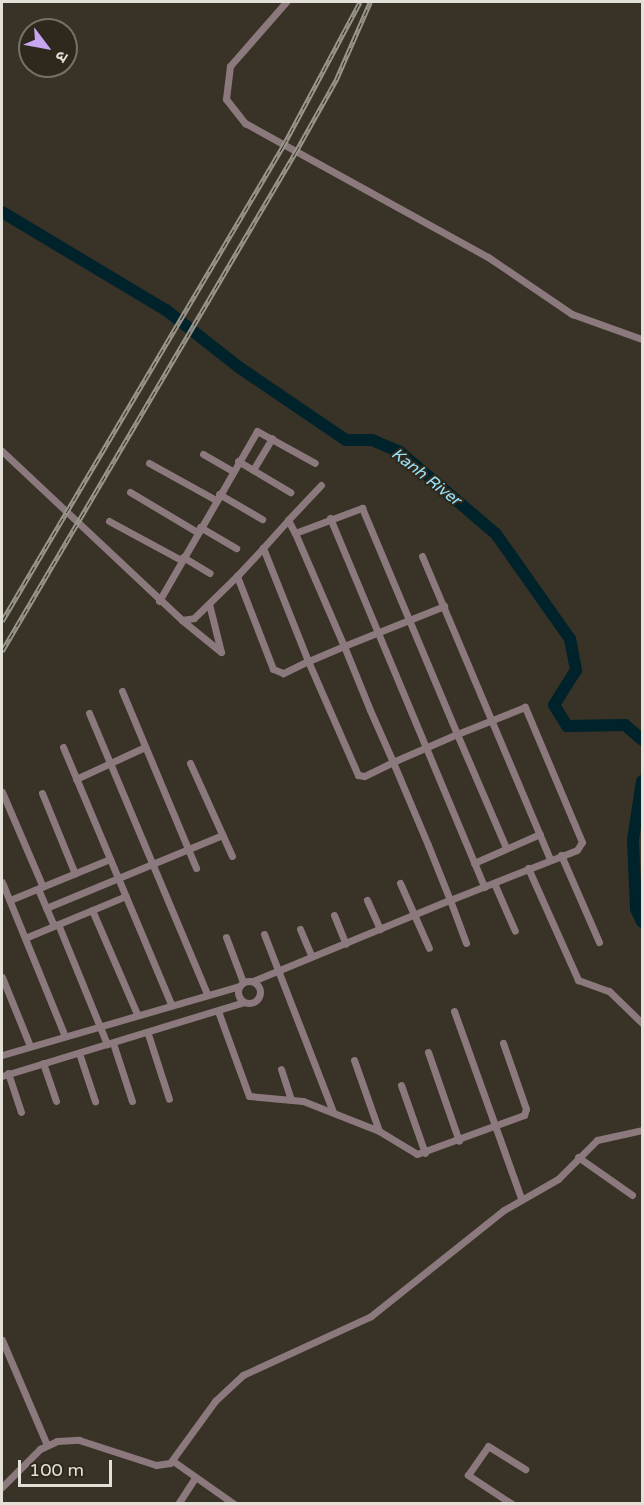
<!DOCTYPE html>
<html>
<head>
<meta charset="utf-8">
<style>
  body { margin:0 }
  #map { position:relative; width:644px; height:1505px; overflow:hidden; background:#383326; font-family:"Varela Round","Noto Sans Devanagari",sans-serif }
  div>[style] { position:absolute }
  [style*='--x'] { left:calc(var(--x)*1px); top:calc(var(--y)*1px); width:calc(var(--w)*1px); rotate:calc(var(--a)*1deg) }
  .river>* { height:12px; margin:-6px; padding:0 6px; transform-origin:6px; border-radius:6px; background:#00222b }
  .minor>* { height:7px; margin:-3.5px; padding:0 3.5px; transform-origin:3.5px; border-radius:3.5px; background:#8c797d }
  .minor>.ring { margin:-3.5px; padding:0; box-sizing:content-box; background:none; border:7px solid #8c797d; border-radius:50% }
  .rail>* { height:4.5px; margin-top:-2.25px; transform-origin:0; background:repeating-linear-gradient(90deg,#2e291c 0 7px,#99958a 0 14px); box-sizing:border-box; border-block:2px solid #99958a }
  span { translate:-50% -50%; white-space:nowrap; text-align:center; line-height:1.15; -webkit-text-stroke:4.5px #2e291c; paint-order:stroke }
  .water-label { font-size:16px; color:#97e3fc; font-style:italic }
  .frame { position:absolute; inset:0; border:3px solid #e3e0d7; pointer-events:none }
  .north { position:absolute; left:18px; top:18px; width:60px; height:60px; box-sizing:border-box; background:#2e291c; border:2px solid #767267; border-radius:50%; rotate:122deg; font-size:16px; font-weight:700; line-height:24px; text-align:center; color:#e3e0d7 }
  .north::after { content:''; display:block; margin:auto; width:21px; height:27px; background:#c6a6f0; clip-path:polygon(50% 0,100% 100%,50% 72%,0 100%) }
  .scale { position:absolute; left:18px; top:1460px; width:94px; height:27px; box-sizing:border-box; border:3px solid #e3e0d7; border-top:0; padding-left:8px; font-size:18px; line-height:21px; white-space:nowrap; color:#e3e0d7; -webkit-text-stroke:4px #2e291c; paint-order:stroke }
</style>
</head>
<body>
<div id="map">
  <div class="river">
    <i style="--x:2;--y:212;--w:191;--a:30.9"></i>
    <i style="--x:166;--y:310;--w:94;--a:38.1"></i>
    <i style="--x:240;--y:368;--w:128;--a:34.2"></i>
    <i style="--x:346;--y:440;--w:26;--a:0"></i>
    <i style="--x:372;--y:440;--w:30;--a:23"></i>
    <i style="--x:400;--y:452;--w:126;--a:40.5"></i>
    <i style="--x:496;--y:534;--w:128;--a:54.8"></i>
    <i style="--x:570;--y:639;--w:32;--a:79"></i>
    <i style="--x:576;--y:670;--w:41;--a:122.2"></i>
    <i style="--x:554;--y:705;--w:25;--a:58"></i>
    <i style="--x:567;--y:726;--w:58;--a:-1"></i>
    <i style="--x:625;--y:725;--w:23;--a:41"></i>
    <i style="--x:642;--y:781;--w:60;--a:98.7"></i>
    <i style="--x:633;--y:840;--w:69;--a:87.5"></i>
    <i style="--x:636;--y:909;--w:14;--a:65"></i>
  </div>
  <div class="minor">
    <i style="--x:286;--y:2;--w:85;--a:131.2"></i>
    <i style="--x:230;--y:66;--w:33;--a:97"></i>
    <i style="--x:226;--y:99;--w:31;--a:52"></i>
    <i style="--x:245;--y:123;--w:277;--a:28.9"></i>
    <i style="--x:488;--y:257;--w:102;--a:34.2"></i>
    <i style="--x:572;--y:314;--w:74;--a:19.7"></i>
    <i style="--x:2;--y:451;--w:247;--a:43.2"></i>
    <i style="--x:182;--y:620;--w:12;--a:-9"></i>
    <i style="--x:194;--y:618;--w:60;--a:-44.3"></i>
    <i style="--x:203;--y:454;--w:34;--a:30"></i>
    <i style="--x:238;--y:461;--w:61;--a:30.8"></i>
    <i style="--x:149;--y:463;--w:77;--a:28.9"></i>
    <i style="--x:253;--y:470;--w:37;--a:-59"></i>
    <i style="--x:130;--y:492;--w:78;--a:30.8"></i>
    <i style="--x:219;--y:494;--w:50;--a:30.2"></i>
    <i style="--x:330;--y:518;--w:400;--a:67.3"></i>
    <i style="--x:288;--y:520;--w:48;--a:-46.7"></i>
    <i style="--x:109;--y:521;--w:82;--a:28.4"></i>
    <i style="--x:200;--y:527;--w:42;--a:30.3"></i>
    <i style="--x:295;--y:533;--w:123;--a:66.6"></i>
    <i style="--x:344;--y:646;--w:108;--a:-21.8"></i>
    <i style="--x:422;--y:556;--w:329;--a:67.1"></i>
    <i style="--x:183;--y:557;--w:31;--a:31"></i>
    <i style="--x:159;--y:601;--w:196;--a:-60"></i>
    <i style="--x:257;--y:431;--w:66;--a:28.9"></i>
    <i style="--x:183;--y:621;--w:49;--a:39.2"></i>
    <i style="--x:221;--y:652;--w:49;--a:-104"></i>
    <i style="--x:122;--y:691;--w:192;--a:67.3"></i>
    <i style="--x:89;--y:713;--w:303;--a:67.2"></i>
    <i style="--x:63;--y:747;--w:277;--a:67.2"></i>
    <i style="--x:190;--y:763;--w:102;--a:65.7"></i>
    <i style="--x:76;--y:779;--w:76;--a:-24.9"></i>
    <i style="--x:2;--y:792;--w:103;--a:66.7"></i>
    <i style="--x:42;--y:793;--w:87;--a:67.8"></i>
    <i style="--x:561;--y:855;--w:95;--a:66.4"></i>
    <i style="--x:474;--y:863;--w:72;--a:-23.7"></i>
    <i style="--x:528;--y:868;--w:123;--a:65.9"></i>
    <i style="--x:578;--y:980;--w:33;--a:20"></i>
    <i style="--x:609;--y:991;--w:46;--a:44.1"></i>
    <i style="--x:2;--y:882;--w:164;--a:67.8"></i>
    <i style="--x:400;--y:883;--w:71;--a:66"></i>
    <i style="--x:494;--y:883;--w:52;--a:66.4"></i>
    <i style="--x:38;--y:889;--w:40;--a:66.6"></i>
    <i style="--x:10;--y:900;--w:108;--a:-22.3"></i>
    <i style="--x:367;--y:900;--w:32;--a:66"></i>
    <i style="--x:46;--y:908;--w:191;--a:-22.5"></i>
    <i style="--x:92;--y:910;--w:113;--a:66.6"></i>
    <i style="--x:334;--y:915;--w:31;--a:68"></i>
    <i style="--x:58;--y:924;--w:130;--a:67.8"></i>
    <i style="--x:300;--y:929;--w:30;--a:67"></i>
    <i style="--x:264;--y:934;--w:191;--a:68.8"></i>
    <i style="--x:226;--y:937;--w:48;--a:69.3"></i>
    <i style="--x:25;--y:938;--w:109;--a:-22.6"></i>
    <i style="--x:466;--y:943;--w:46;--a:-110.4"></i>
    <i style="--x:450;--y:900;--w:136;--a:-21.5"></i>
    <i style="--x:577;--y:850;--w:9;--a:-58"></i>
    <i style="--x:582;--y:842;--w:147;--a:-112.9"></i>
    <i style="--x:525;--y:707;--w:73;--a:158.3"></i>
    <i style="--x:457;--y:734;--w:124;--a:66.7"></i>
    <i style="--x:2;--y:977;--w:74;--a:67.9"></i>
    <i class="ring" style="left:238px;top:981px;width:15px;height:15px"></i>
    <i style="--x:253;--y:981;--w:213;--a:-22.4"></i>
    <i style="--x:450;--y:900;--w:59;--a:-111.8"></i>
    <i style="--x:428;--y:845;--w:90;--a:-112.9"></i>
    <i style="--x:393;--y:762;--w:57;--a:-113.9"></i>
    <i style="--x:370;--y:710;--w:69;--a:-112.1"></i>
    <i style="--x:344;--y:646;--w:39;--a:157"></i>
    <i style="--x:308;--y:661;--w:28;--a:154"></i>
    <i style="--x:283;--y:673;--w:11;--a:-158"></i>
    <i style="--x:273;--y:669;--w:100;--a:-111.2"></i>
    <i style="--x:237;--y:576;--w:38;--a:-47"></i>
    <i style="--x:263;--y:548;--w:38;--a:-48"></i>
    <i style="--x:288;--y:520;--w:15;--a:62"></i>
    <i style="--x:295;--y:533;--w:72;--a:-20.5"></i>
    <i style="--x:362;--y:508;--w:245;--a:67.2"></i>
    <i style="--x:457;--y:734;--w:70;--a:156.4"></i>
    <i style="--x:393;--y:762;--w:32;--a:154"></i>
    <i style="--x:364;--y:776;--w:6;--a:-171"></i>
    <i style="--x:358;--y:775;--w:124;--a:-113.7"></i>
    <i style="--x:308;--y:661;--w:122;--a:-111.7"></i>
    <i style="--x:218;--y:1011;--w:90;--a:70"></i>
    <i style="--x:249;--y:1096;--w:54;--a:5.3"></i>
    <i style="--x:303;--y:1101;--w:82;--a:21.5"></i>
    <i style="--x:379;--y:1131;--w:44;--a:31.2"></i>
    <i style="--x:417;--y:1154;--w:114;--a:-20"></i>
    <i style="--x:524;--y:1115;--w:6;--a:-72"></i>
    <i style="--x:526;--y:1109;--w:70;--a:-109.2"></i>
    <i style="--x:454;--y:1011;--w:199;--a:70.3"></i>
    <i style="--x:148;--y:1034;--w:68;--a:72.1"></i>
    <i style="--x:113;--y:1043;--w:61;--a:71.9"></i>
    <i style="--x:428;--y:1052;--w:94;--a:70.8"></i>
    <i style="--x:79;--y:1053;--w:51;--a:71.6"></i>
    <i style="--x:2;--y:1055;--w:247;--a:-16.2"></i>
    <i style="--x:354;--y:1060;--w:75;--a:70.6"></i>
    <i style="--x:43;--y:1063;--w:40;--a:71.1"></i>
    <i style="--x:281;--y:1069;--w:32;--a:72"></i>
    <i style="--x:8;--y:1073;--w:41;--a:71.6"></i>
    <i style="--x:2;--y:1076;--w:253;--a:-17"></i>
    <i style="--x:401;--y:1085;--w:72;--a:70.6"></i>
    <i style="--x:578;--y:1157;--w:66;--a:35.1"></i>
    <i style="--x:2;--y:1340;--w:114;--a:66.8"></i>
    <i style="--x:173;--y:1461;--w:75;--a:35.2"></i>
    <i style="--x:2;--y:1487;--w:54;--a:-45"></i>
    <i style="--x:40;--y:1449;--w:19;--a:-25"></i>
    <i style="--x:57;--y:1441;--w:22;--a:-3"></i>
    <i style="--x:79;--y:1440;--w:81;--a:18"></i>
    <i style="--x:156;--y:1465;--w:14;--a:-8"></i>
    <i style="--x:170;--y:1463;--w:77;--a:-54"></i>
    <i style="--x:215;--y:1401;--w:38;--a:-43"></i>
    <i style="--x:243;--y:1375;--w:141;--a:-24.7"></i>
    <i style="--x:371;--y:1316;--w:170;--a:-38.6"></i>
    <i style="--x:504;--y:1210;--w:62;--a:-29.9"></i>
    <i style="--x:558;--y:1179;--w:55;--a:-45"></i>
    <i style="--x:597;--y:1140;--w:46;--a:-12.5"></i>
    <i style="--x:178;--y:1504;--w:31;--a:-57"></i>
    <i style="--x:512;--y:1504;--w:53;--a:-146.6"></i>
    <i style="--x:468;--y:1475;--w:35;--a:-55"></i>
    <i style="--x:488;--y:1446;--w:44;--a:31.9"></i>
  </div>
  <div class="rail">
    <i style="--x:2;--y:621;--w:552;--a:-59.39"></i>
    <i style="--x:283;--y:146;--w:163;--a:-61.9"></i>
    <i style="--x:2;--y:651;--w:578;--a:-59.53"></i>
    <i style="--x:295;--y:153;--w:84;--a:-60.7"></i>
    <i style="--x:336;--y:80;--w:85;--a:-66.4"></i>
  </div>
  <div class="water-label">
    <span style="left:426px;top:477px;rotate:38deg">Kanh River</span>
  </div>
  <div class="frame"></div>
  <div class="north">उ</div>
  <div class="scale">100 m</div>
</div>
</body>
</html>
